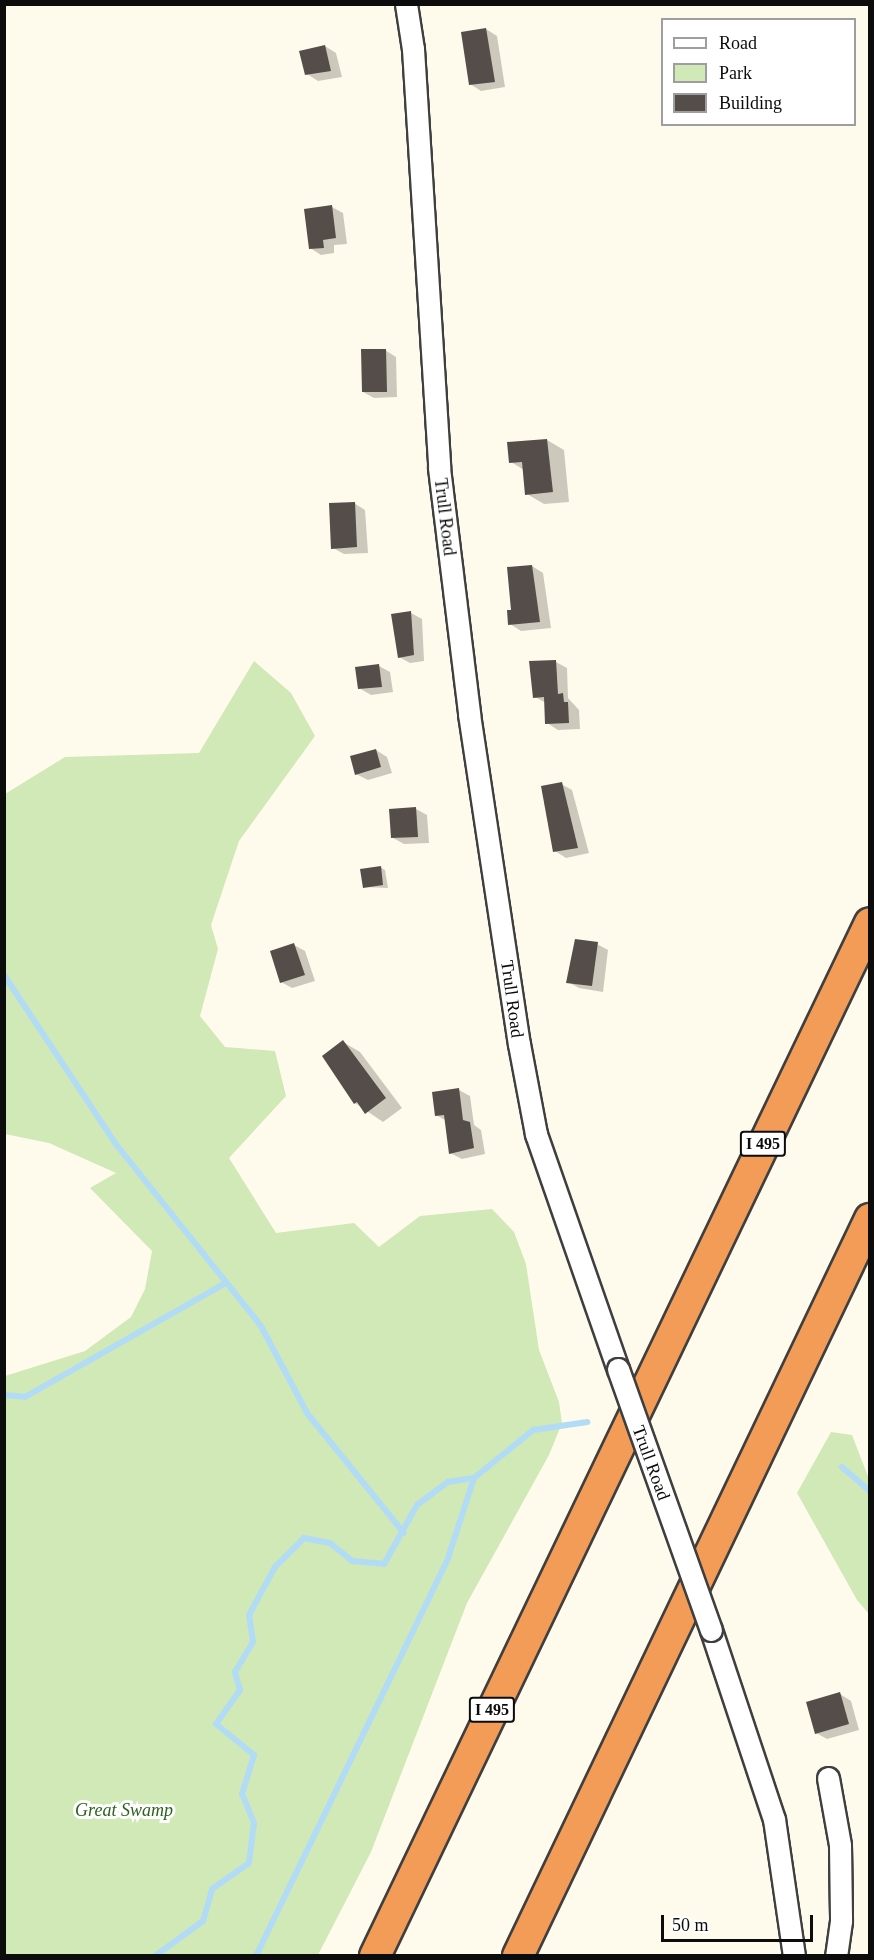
<!DOCTYPE html>
<html>
<head>
<meta charset="utf-8">
<style>
  body { margin:0 }
  #map { position:relative; width:874px; height:1960px; overflow:hidden; background:#fffbec; font-family:"Times New Roman",serif }
  div>[style] { position:absolute }
  [style*='--x'] { left:calc(var(--x)*1px); top:calc(var(--y)*1px); width:calc(var(--w)*1px); rotate:calc(var(--a)*1deg) }
  .green>* { inset:0; background:#d1e8b7 }
  .shadow>* { inset:0; background:#0003 }
  .stream>* { height:6px; margin:-3px; padding:0 3px; transform-origin:3px; border-radius:3px; background:#b2dcf5 }
  .building>* { inset:0; background:#554d49 }
  .roads { filter:drop-shadow(2px 0 #3f3f3f) drop-shadow(-2px 0 #3f3f3f) drop-shadow(0 2px #3f3f3f) drop-shadow(0 -2px #3f3f3f) }
  .minor>* { height:21px; margin:-10.5px; padding:0 10.5px; transform-origin:10.5px; border-radius:10.5px; background:#fff }
  .highway>* { height:30px; margin:-15px; padding:0 15px; transform-origin:15px; border-radius:15px; background:#f29c57 }
  .bridges { filter:drop-shadow(2px 0 #3f3f3f) drop-shadow(-2px 0 #3f3f3f) drop-shadow(0 2px #3f3f3f) drop-shadow(0 -2px #3f3f3f) }
  .minor-bridge>* { height:21px; margin:-10.5px; padding:0 10.5px; transform-origin:10.5px; border-radius:10.5px; background:#fff }
  span { translate:-50% -50%; white-space:nowrap; text-align:center; line-height:1.15; -webkit-text-stroke:6px #fff; paint-order:stroke }
  .shield-label span { padding:2px 4px; background:#fff; border:2px solid; border-radius:4px; -webkit-text-stroke-width:0 }
  .shield-label { font-size:16px; color:#0c0c0c; font-weight:700 }
  .street-label { font-size:18px; color:#0c0c0c }
  .park-label { font-size:18px; color:#2d621e; font-style:italic }
  .frame { position:absolute; inset:0; border:6px solid #0c0c0c; pointer-events:none }
  .legend { position:absolute; left:661px; top:18px; width:195px; height:108px; box-sizing:border-box; background:#fff; border:2px solid #9e9e9e; margin:0; padding:8px 10px; list-style:none; font-size:18px; color:#0c0c0c }
  .legend li { display:flex; align-items:center; gap:12px; height:30px }
  .legend b { width:30px; border:2px solid #9e9e9e }
  .scale { position:absolute; left:661px; top:1915px; width:152px; height:27px; box-sizing:border-box; border:3px solid #0c0c0c; border-top:0; padding-left:8px; font-size:18px; line-height:21px; white-space:nowrap; color:#0c0c0c; -webkit-text-stroke:4px #fff; paint-order:stroke }
</style>
</head>
<body>
<div id="map">
  <div class="green">
    <i style="clip-path:polygon(254px 661px,291px 693px,315px 736px,239px 841px,211px 925px,218px 949px,200px 1016px,225px 1047px,275px 1051px,286px 1096px,229px 1158px,276px 1233px,354px 1223px,379px 1247px,420px 1216px,492px 1209px,514px 1232px,526px 1264px,539px 1350px,559px 1402px,562px 1423px,549px 1455px,467px 1603px,371px 1852px,318px 1955px,5px 1955px,5px 1376px,85px 1351px,131px 1317px,145px 1289px,152px 1251px,90px 1188px,116px 1173px,49px 1143px,5px 1134px,5px 794px,65px 757px,199px 753px)"></i>
    <i style="clip-path:polygon(831px 1432px,852px 1435px,869px 1479px,869px 1614px,857px 1600px,797px 1493px)"></i>
  </div>
  <div class="shadow">
    <i style="clip-path:polygon(486px 29px,497px 36px,505px 87px,481px 91px,470px 84px)"></i>
    <i style="clip-path:polygon(325px 46px,336px 53px,342px 77px,318px 81px,307px 74px)"></i>
    <i style="clip-path:polygon(332px 207px,343px 213px,347px 244px,334px 245px,334px 253px,321px 255px,310px 248px)"></i>
    <i style="clip-path:polygon(385px 350px,396px 357px,397px 397px,374px 398px,363px 392px)"></i>
    <i style="clip-path:polygon(547px 440px,564px 450px,569px 502px,544px 504px,527px 494px,524px 470px,511px 462px)"></i>
    <i style="clip-path:polygon(354px 503px,365px 510px,368px 553px,344px 554px,333px 548px)"></i>
    <i style="clip-path:polygon(532px 566px,543px 573px,551px 628px,521px 631px,510px 624px)"></i>
    <i style="clip-path:polygon(411px 613px,422px 619px,424px 661px,410px 663px,399px 657px)"></i>
    <i style="clip-path:polygon(556px 662px,567px 668px,568px 698px,579px 710px,580px 729px,558px 730px,547px 723px,546px 703px,535px 697px,531px 663px)"></i>
    <i style="clip-path:polygon(379px 666px,390px 672px,393px 692px,371px 695px,359px 688px)"></i>
    <i style="clip-path:polygon(376px 750px,387px 757px,392px 773px,368px 780px,356px 774px)"></i>
    <i style="clip-path:polygon(561px 784px,572px 790px,589px 853px,566px 858px,555px 851px)"></i>
    <i style="clip-path:polygon(416px 809px,427px 815px,429px 843px,404px 844px,393px 838px)"></i>
    <i style="clip-path:polygon(380px 867px,385px 870px,388px 888px,364px 887px)"></i>
    <i style="clip-path:polygon(597px 944px,608px 950px,603px 992px,579px 988px,568px 982px,571px 959px)"></i>
    <i style="clip-path:polygon(294px 945px,305px 951px,315px 981px,292px 988px,281px 982px)"></i>
    <i style="clip-path:polygon(343px 1042px,360px 1052px,402px 1108px,383px 1122px,355px 1103px)"></i>
    <i style="clip-path:polygon(459px 1090px,470px 1096px,474px 1125px,481px 1130px,485px 1154px,462px 1159px,450px 1153px,447px 1121px,436px 1115px)"></i>
    <i style="clip-path:polygon(840px 1694px,851px 1701px,859px 1730px,827px 1739px,816px 1733px)"></i>
  </div>
  <div class="stream">
    <i style="--x:4;--y:975;--w:201;--a:56.5"></i>
    <i style="--x:115;--y:1143;--w:234;--a:51.4"></i>
    <i style="--x:261;--y:1326;--w:98;--a:62.1"></i>
    <i style="--x:307;--y:1413;--w:154;--a:51.1"></i>
    <i style="--x:4;--y:1395;--w:21;--a:5"></i>
    <i style="--x:25;--y:1397;--w:231;--a:-29.6"></i>
    <i style="--x:842;--y:1467;--w:37;--a:41"></i>
    <i style="--x:155;--y:1956;--w:59;--a:-36.1"></i>
    <i style="--x:203;--y:1921;--w:33;--a:-74"></i>
    <i style="--x:212;--y:1889;--w:45;--a:-35.1"></i>
    <i style="--x:249;--y:1863;--w:40;--a:-82.9"></i>
    <i style="--x:254;--y:1823;--w:31;--a:-112"></i>
    <i style="--x:242;--y:1794;--w:41;--a:-72.9"></i>
    <i style="--x:254;--y:1755;--w:49;--a:-140.8"></i>
    <i style="--x:216;--y:1724;--w:42;--a:-54.8"></i>
    <i style="--x:240;--y:1690;--w:19;--a:-106"></i>
    <i style="--x:235;--y:1672;--w:35;--a:-59"></i>
    <i style="--x:253;--y:1642;--w:27;--a:-98"></i>
    <i style="--x:249;--y:1615;--w:55;--a:-61.6"></i>
    <i style="--x:275;--y:1567;--w:41;--a:-45"></i>
    <i style="--x:304;--y:1538;--w:26;--a:11"></i>
    <i style="--x:330;--y:1543;--w:28;--a:39"></i>
    <i style="--x:352;--y:1561;--w:32;--a:5"></i>
    <i style="--x:384;--y:1564;--w:68;--a:-60.8"></i>
    <i style="--x:417;--y:1505;--w:39;--a:-37"></i>
    <i style="--x:448;--y:1482;--w:26;--a:-9"></i>
    <i style="--x:474;--y:1478;--w:76;--a:-39.1"></i>
    <i style="--x:533;--y:1430;--w:55;--a:-8.4"></i>
    <i style="--x:256;--y:1956;--w:442;--a:-64.2"></i>
    <i style="--x:448;--y:1558;--w:84;--a:-72"></i>
  </div>
  <div class="building">
    <i style="clip-path:polygon(486px 28px,495px 82px,469px 85px,461px 32px)"></i>
    <i style="clip-path:polygon(325px 45px,331px 71px,305px 75px,299px 51px)"></i>
    <i style="clip-path:polygon(332px 205px,336px 238px,323px 240px,324px 248px,309px 249px,304px 209px)"></i>
    <i style="clip-path:polygon(361px 349px,386px 349px,387px 392px,362px 392px)"></i>
    <i style="clip-path:polygon(547px 439px,553px 492px,525px 495px,522px 462px,509px 463px,507px 442px)"></i>
    <i style="clip-path:polygon(355px 502px,357px 547px,331px 549px,329px 503px)"></i>
    <i style="clip-path:polygon(532px 565px,540px 622px,508px 625px,507px 610px,511px 610px,507px 567px)"></i>
    <i style="clip-path:polygon(411px 611px,414px 655px,398px 658px,391px 614px)"></i>
    <i style="clip-path:polygon(556px 660px,558px 694px,563px 693px,564px 702px,568px 702px,569px 723px,545px 724px,544px 697px,533px 698px,529px 661px)"></i>
    <i style="clip-path:polygon(379px 664px,382px 687px,358px 689px,355px 667px)"></i>
    <i style="clip-path:polygon(376px 749px,381px 767px,355px 775px,350px 756px)"></i>
    <i style="clip-path:polygon(562px 782px,578px 848px,553px 852px,541px 786px)"></i>
    <i style="clip-path:polygon(416px 807px,418px 837px,391px 838px,389px 809px)"></i>
    <i style="clip-path:polygon(381px 866px,383px 885px,363px 888px,360px 869px)"></i>
    <i style="clip-path:polygon(575px 939px,598px 942px,592px 986px,566px 983px)"></i>
    <i style="clip-path:polygon(294px 943px,305px 975px,280px 983px,270px 951px)"></i>
    <i style="clip-path:polygon(343px 1040px,386px 1098px,365px 1114px,357px 1102px,354px 1104px,322px 1056px)"></i>
    <i style="clip-path:polygon(459px 1088px,463px 1120px,470px 1122px,474px 1148px,449px 1154px,444px 1115px,435px 1116px,432px 1092px)"></i>
    <i style="clip-path:polygon(840px 1692px,849px 1724px,815px 1734px,806px 1702px)"></i>
  </div>
  <div class="roads">
    <div class="minor">
      <i style="--x:406;--y:4;--w:46;--a:81.2"></i>
      <i style="--x:413;--y:49;--w:420;--a:86.4"></i>
      <i style="--x:439;--y:468;--w:248;--a:83"></i>
      <i style="--x:469;--y:714;--w:334;--a:81.4"></i>
      <i style="--x:519;--y:1044;--w:92;--a:79.3"></i>
      <i style="--x:536;--y:1134;--w:249;--a:70.8"></i>
      <i style="--x:711;--y:1630;--w:199;--a:71.6"></i>
      <i style="--x:774;--y:1819;--w:138;--a:81.7"></i>
      <i style="--x:828;--y:1778;--w:68;--a:79.8"></i>
      <i style="--x:840;--y:1845;--w:76;--a:89.2"></i>
      <i style="--x:841;--y:1921;--w:35;--a:98"></i>
    </div>
    <div class="highway">
      <i style="--x:375;--y:1956;--w:1145;--a:-64.4"></i>
      <i style="--x:518;--y:1956;--w:817;--a:-64.47"></i>
    </div>
  </div>
  <div class="bridges">
    <div class="minor-bridge">
      <i style="--x:618;--y:1369;--w:277;--a:70.4"></i>
    </div>
  </div>
  <div class="shield-label">
    <span style="left:763px;top:1144px">I 495</span>
    <span style="left:492px;top:1710px">I 495</span>
  </div>
  <div class="street-label">
    <span style="left:445px;top:517px;rotate:83deg">Trull Road</span>
    <span style="left:512px;top:999px;rotate:82deg">Trull Road</span>
    <span style="left:651px;top:1463px;rotate:70deg">Trull Road</span>
  </div>
  <div class="park-label">
    <span style="left:124px;top:1810px">Great Swamp</span>
  </div>
  <div class="frame"></div>
  <ul class="legend">
  <li><b style="height:8px;background:#fff"></b>Road</li>
  <li><b style="height:16px;background:#d1e8b7"></b>Park</li>
  <li><b style="height:16px;background:#554d49"></b>Building</li>
  </ul>
  <div class="scale">50 m</div>
</div>
</body>
</html>
